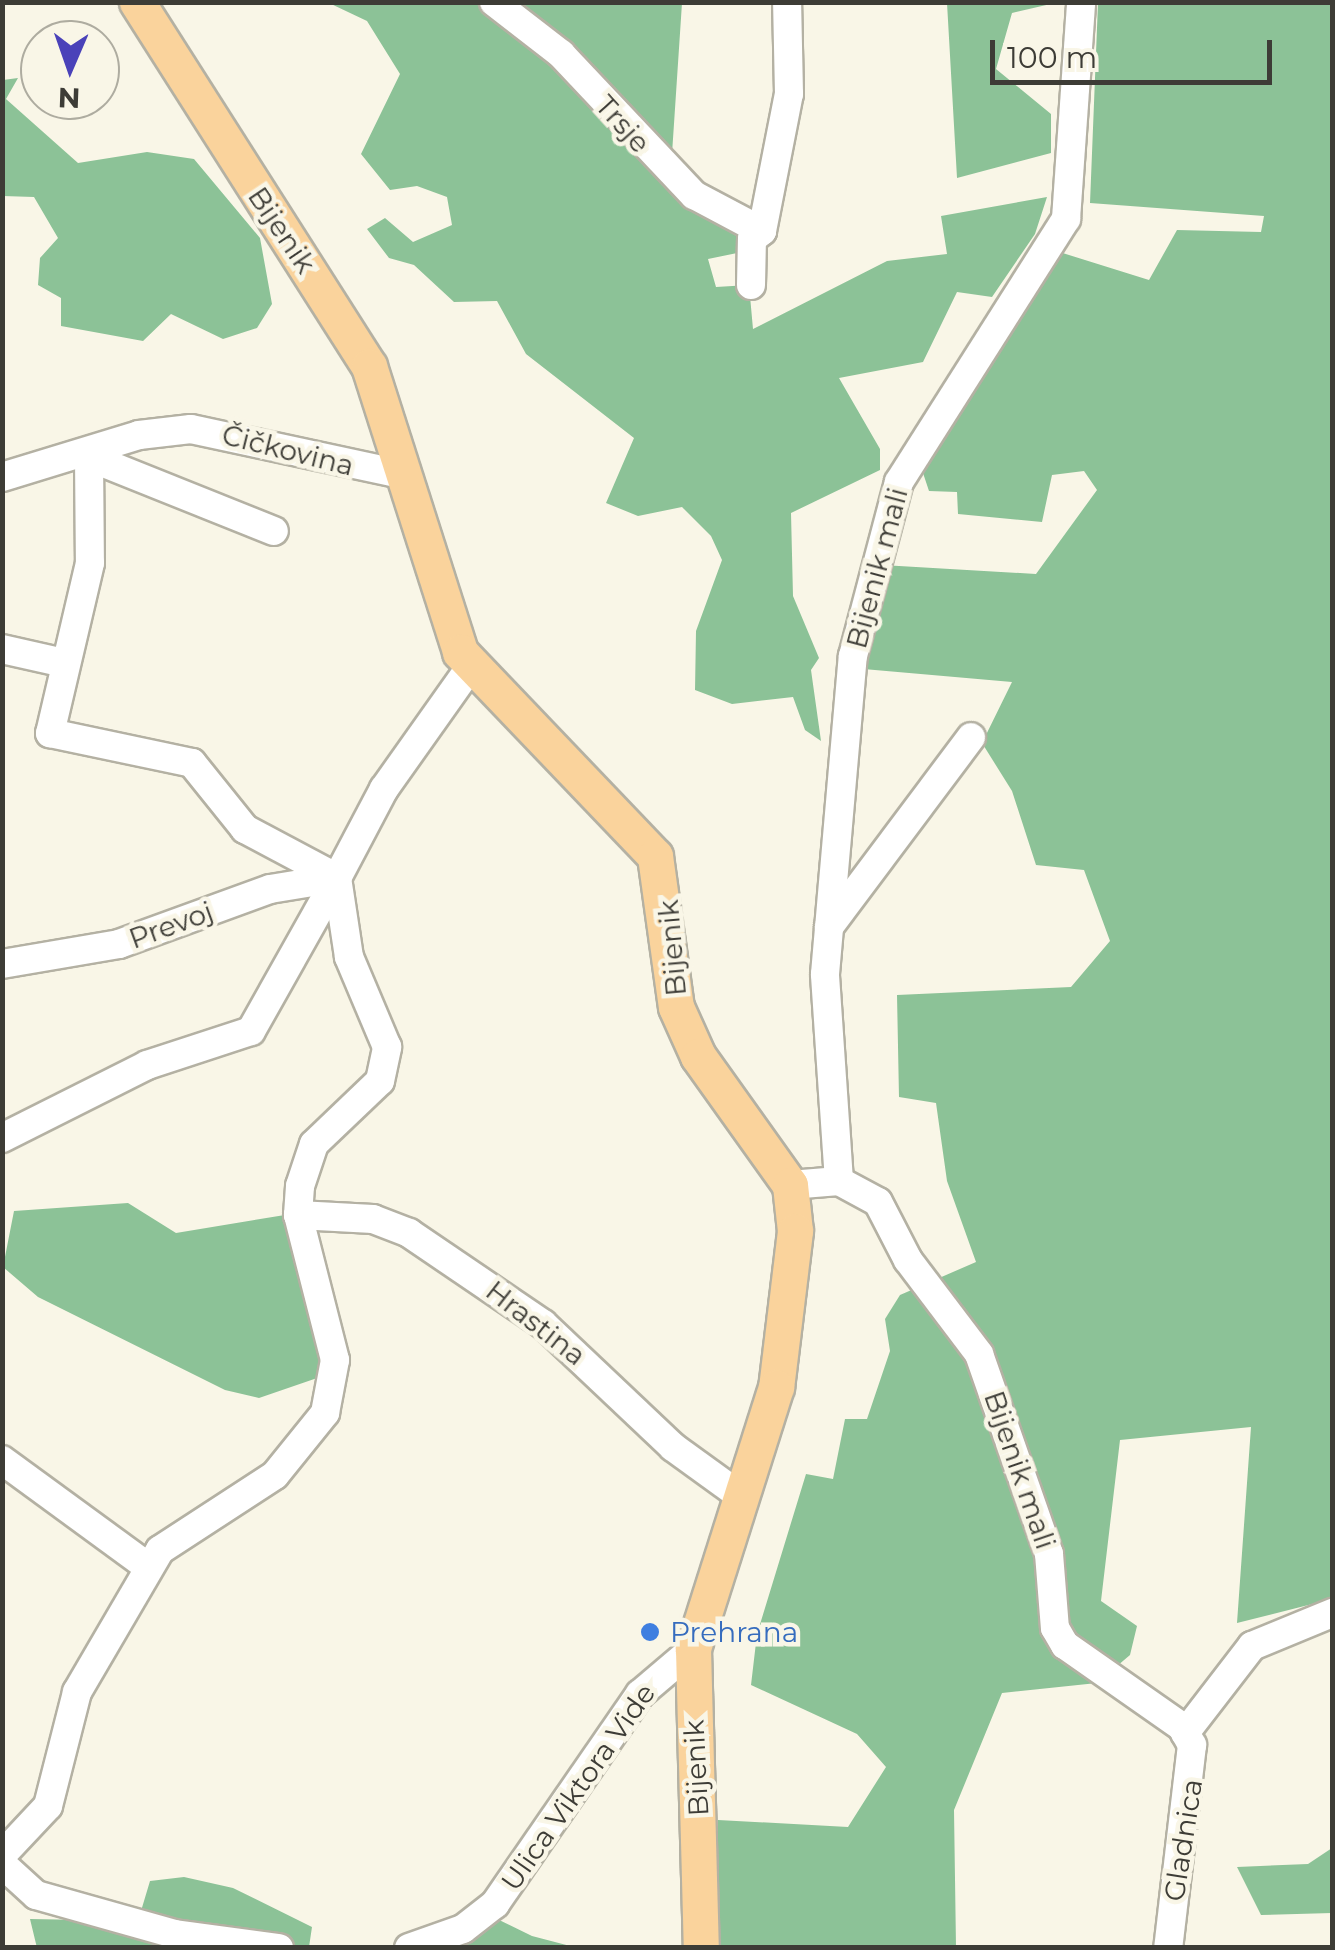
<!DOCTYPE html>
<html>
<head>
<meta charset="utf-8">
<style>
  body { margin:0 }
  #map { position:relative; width:1335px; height:1950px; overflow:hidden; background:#f9f6e7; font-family:Montserrat,sans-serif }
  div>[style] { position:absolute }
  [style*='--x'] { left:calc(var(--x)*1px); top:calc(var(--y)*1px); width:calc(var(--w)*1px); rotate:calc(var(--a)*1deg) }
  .forest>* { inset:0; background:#8cc297 }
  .roads { filter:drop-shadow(2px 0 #b4b1a3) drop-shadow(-2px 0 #b4b1a3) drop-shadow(0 2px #b4b1a3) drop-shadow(0 -2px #b4b1a3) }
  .minor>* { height:28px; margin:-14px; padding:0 14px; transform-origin:14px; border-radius:14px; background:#fff }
  .major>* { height:35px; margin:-17.5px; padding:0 17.5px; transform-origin:17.5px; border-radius:17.5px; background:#fad39c }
  .dots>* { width:28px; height:28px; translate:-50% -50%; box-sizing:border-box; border:5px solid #f9f6e7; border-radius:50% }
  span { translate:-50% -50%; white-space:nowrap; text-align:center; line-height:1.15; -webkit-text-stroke:9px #f9f6e7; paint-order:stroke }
  .street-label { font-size:28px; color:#3d3c36 }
  .shop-label { font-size:28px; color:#366cbe }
  .left { translate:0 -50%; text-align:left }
  .frame { position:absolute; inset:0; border:5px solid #3d3c36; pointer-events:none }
  .north { position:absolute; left:20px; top:20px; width:100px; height:100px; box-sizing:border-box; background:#f9f6e7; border:2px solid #aeaca0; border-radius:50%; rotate:182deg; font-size:28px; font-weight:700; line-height:40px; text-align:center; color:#3d3c36 }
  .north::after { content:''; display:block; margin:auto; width:35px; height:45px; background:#4a42b9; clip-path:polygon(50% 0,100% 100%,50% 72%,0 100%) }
  .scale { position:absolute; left:990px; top:40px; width:282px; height:45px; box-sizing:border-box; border:5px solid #3d3c36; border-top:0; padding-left:12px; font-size:30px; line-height:35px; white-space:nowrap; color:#3d3c36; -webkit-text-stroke:8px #f9f6e7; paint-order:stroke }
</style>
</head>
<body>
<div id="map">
  <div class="forest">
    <i style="clip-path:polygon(329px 3px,682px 3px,670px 184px,747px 226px,742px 252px,708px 259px,716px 287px,749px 285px,753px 329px,887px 261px,947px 254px,941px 216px,1047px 197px,1035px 234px,992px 297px,957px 292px,923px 362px,839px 378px,880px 449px,880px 470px,791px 513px,793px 596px,819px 658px,811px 670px,821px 741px,805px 730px,793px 697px,732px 704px,695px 690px,696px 631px,722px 560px,711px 536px,682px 507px,638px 516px,606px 503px,634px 438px,526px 354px,497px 301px,454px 302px,414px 265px,389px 258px,367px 229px,385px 218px,413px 242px,452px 225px,447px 197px,417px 186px,390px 190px,361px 154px,400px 74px,367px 21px)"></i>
    <i style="clip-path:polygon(947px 3px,1055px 3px,1012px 13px,996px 69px,1051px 114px,1051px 153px,957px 178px)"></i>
    <i style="clip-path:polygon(1098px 3px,1332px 3px,1332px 1599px,1237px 1623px,1251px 1427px,1120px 1440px,1101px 1601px,1137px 1626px,1130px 1655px,1097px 1683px,1002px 1693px,954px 1810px,956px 1947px,718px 1948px,718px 1820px,848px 1827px,886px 1767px,857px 1734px,751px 1685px,757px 1634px,806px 1474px,833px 1479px,845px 1419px,867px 1419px,890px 1351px,885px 1319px,900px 1295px,976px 1262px,947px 1181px,936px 1103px,899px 1097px,897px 995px,1071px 987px,1110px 941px,1084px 870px,1036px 865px,1012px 791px,982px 743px,1012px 682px,852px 668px,882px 565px,1036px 574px,1097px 490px,1084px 471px,1052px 475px,1042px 522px,958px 514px,957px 492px,929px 491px,921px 467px,1053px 250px,1149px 280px,1177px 230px,1261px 232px,1264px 216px,1090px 203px)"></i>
    <i style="clip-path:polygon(18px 78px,6px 99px,78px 163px,147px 152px,194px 159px,260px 238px,272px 304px,257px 328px,223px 339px,171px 314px,143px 341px,61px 326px,61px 298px,38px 285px,40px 258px,58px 238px,34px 197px,3px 196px,3px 80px)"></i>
    <i style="clip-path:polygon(128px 1203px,176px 1233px,291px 1214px,323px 1317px,323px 1376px,259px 1398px,225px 1390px,38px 1297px,3px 1267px,14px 1211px)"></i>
    <i style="clip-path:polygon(1332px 1848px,1332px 1913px,1261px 1915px,1237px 1867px,1308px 1864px)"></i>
    <i style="clip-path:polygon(184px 1877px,233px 1888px,312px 1927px,309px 1947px,37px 1948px,30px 1919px,138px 1921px,150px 1881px)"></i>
    <i style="clip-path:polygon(493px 1917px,532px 1936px,574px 1947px,438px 1948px)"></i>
  </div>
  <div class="roads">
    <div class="minor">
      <i style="--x:494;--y:2;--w:85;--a:37.8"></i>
      <i style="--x:561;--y:54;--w:194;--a:46.7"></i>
      <i style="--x:694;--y:195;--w:77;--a:27.9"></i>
      <i style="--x:751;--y:285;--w:46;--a:-88.8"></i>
      <i style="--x:752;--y:239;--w:13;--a:-39"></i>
      <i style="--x:762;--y:231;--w:140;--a:-78.9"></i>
      <i style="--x:789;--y:94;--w:92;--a:-91.2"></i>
      <i style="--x:89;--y:457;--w:106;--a:89.5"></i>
      <i style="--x:90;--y:563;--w:175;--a:103.2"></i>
      <i style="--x:50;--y:733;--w:145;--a:11.9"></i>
      <i style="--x:192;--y:763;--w:85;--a:51.2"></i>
      <i style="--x:245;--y:829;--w:104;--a:28"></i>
      <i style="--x:89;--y:457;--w:199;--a:21.8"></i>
      <i style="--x:2;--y:477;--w:143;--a:-17"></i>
      <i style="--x:139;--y:435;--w:52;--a:-6.6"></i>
      <i style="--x:191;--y:429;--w:215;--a:12.1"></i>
      <i style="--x:2;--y:649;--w:64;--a:12.7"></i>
      <i style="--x:829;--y:927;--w:237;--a:-53.2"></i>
      <i style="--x:2;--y:964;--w:119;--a:-9.7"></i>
      <i style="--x:119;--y:944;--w:161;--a:-20"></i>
      <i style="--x:270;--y:889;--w:68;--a:-9.3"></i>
      <i style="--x:337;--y:878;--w:101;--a:-62.2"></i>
      <i style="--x:384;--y:789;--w:151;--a:-54.7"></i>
      <i style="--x:2;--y:1138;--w:162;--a:-26.7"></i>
      <i style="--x:147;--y:1065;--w:109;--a:-18.1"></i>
      <i style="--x:251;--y:1031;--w:176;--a:-60.7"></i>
      <i style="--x:839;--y:1181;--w:44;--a:28.3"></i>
      <i style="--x:878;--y:1202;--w:65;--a:62.7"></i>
      <i style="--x:908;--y:1260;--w:118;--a:52.9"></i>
      <i style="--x:979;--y:1354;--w:212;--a:70.7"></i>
      <i style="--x:1049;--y:1554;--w:74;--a:85.4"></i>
      <i style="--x:1055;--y:1628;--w:20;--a:60"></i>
      <i style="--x:1065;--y:1645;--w:143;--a:35"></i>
      <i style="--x:1182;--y:1727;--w:21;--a:61"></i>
      <i style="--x:1192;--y:1745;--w:204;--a:96.7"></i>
      <i style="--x:790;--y:1185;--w:49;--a:-4.7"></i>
      <i style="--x:839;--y:1181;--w:207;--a:-93.9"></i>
      <i style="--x:825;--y:974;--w:319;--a:-85"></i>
      <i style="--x:853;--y:656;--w:180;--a:-75.2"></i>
      <i style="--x:899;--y:482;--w:312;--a:-57.6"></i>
      <i style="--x:1066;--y:219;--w:218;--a:-86"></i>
      <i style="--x:298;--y:1215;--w:75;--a:3.1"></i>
      <i style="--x:373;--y:1219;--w:39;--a:21"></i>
      <i style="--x:409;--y:1233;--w:162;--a:34.2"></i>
      <i style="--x:543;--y:1324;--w:179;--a:43.4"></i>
      <i style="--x:673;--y:1447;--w:85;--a:35.9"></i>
      <i style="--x:2;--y:1460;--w:181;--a:36.2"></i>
      <i style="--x:1185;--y:1733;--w:110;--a:-52.4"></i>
      <i style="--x:1252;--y:1646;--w:87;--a:-22.4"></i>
      <i style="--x:2;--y:1855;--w:67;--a:-46.8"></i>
      <i style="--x:48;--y:1806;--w:118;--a:-75.7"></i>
      <i style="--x:77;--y:1692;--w:164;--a:-59.7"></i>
      <i style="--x:160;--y:1550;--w:137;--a:-33.1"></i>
      <i style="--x:275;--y:1475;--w:80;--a:-51.1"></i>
      <i style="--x:325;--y:1413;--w:54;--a:-79.3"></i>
      <i style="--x:335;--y:1360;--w:150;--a:-104.3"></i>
      <i style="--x:298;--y:1215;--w:29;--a:-86"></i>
      <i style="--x:300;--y:1186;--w:44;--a:-71.6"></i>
      <i style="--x:314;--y:1144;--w:91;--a:-43.7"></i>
      <i style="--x:380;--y:1081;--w:35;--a:-78"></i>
      <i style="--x:387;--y:1047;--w:98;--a:-112.9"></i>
      <i style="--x:349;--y:957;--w:80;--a:-98.6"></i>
      <i style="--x:2;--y:1864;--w:46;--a:42.4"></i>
      <i style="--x:36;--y:1895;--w:144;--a:15.7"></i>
      <i style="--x:175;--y:1934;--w:105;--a:7.7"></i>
      <i style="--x:409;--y:1948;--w:57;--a:-19.4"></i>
      <i style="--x:463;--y:1929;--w:41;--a:-38"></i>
      <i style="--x:495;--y:1904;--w:255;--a:-55.4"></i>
      <i style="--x:640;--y:1694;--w:70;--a:-40.3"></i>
    </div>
    <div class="major">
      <i style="--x:137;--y:2;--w:432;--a:57.5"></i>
      <i style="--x:369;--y:366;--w:300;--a:72.3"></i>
      <i style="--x:460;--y:652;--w:282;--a:46.3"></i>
      <i style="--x:655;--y:856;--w:152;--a:82.1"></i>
      <i style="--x:676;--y:1007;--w:54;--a:65.8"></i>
      <i style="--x:698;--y:1056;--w:158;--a:54.5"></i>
      <i style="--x:790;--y:1185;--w:46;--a:83.8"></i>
      <i style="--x:795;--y:1231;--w:157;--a:96.9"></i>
      <i style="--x:776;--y:1387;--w:275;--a:107.6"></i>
      <i style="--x:693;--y:1649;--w:299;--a:88.5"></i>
    </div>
  </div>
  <div class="dots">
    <i style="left:650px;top:1632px;background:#3f7fe0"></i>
  </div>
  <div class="street-label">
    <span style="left:623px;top:124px;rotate:48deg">Trsje</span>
    <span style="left:282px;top:230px;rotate:56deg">Bijenik</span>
    <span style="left:288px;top:450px;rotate:14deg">Čičkovina</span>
    <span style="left:877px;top:568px;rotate:-75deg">Bijenik mali</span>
    <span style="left:171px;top:925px;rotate:-20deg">Prevoj</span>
    <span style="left:672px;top:948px;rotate:-95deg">Bijenik</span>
    <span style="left:536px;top:1323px;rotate:38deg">Hrastina</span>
    <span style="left:1020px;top:1470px;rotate:71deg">Bijenik mali</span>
    <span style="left:696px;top:1768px;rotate:-93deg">Bijenik</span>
    <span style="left:578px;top:1787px;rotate:-55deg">Ulica Viktora Vide</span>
    <span style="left:1183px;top:1840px;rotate:-81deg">Gladnica</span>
  </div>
  <div class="shop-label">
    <span class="left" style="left:670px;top:1632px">Prehrana</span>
  </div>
  <div class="frame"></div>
  <div class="north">N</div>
  <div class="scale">100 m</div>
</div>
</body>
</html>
